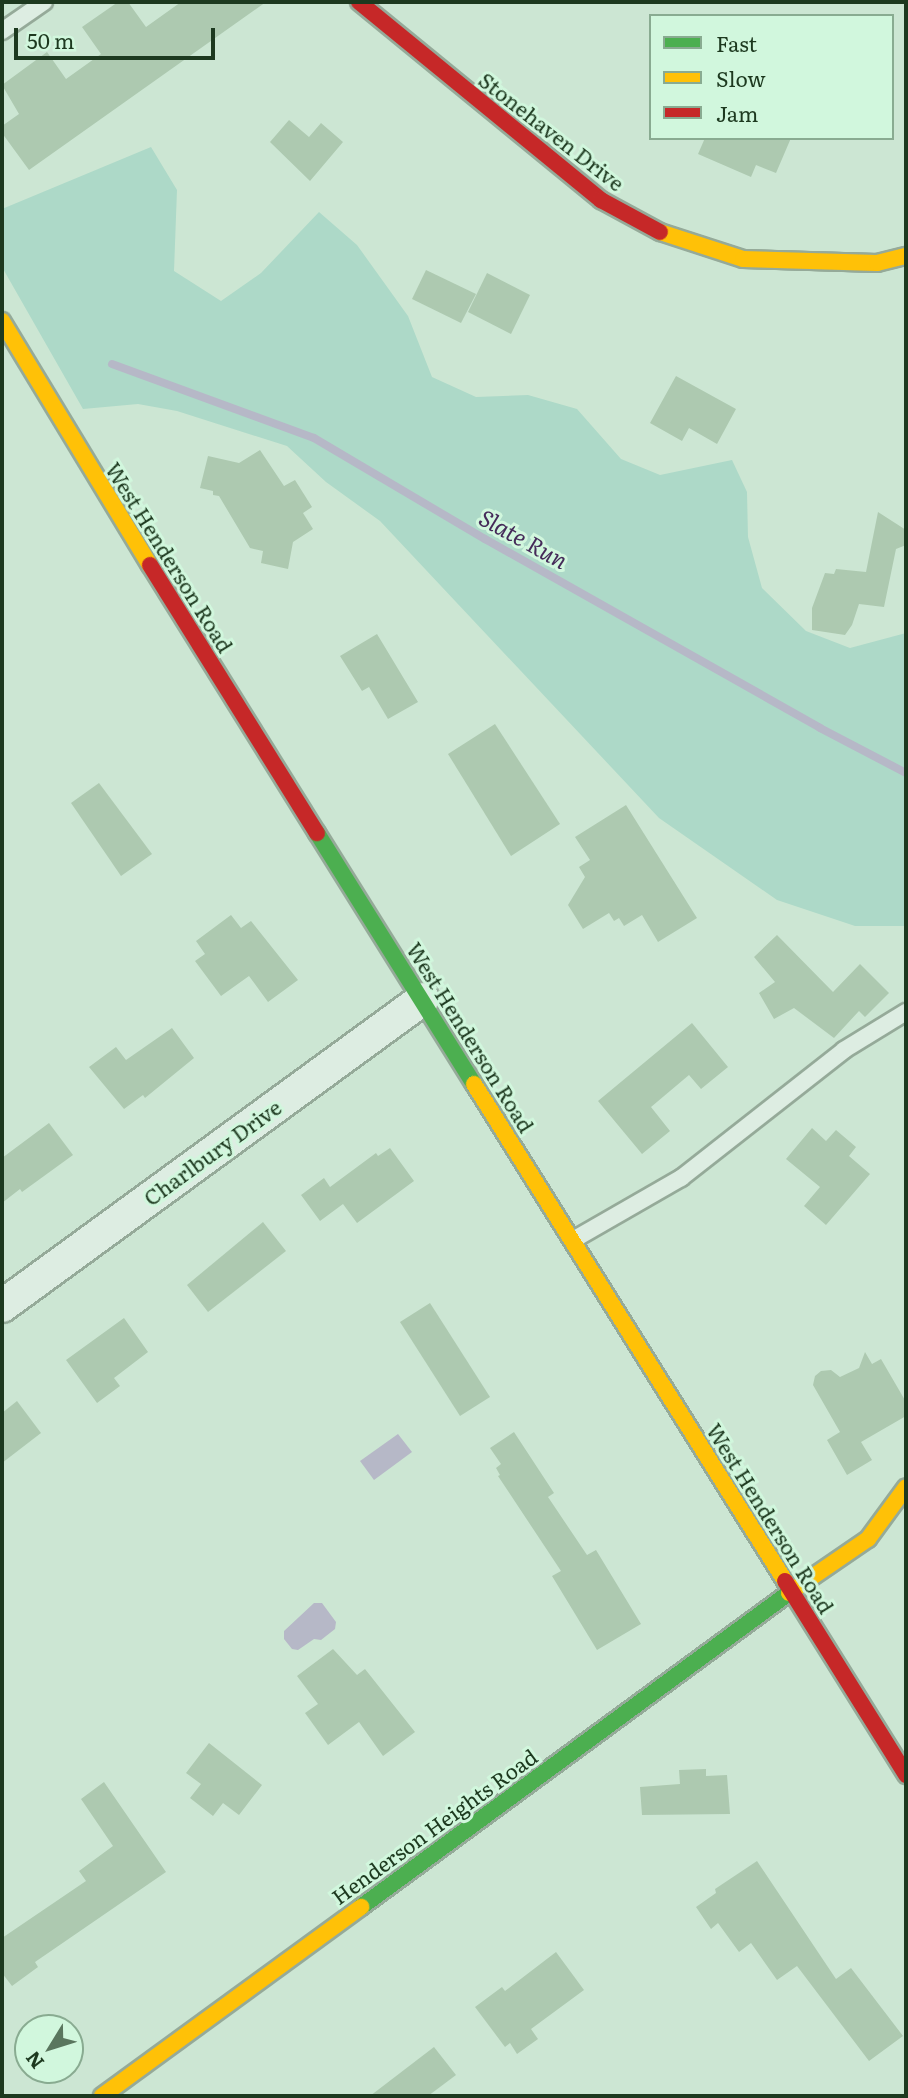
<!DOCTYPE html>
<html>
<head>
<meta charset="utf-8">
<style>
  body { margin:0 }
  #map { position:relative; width:908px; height:2098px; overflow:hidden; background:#cce6d3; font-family:Literata,serif }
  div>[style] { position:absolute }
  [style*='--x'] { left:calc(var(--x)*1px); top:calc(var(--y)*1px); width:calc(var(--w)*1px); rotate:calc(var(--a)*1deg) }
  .green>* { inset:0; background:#add9c8 }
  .water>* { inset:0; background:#b6b8c7 }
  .stream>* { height:8px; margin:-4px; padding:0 4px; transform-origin:4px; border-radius:4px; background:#b6b8c7 }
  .building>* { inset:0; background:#adc9b0 }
  .roads { filter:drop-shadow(2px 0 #95aa99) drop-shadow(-2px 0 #95aa99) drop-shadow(0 2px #95aa99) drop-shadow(0 -2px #95aa99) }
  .lane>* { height:16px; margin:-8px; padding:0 8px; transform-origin:8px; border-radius:8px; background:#ddede2 }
  .street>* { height:32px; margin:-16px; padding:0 16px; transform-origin:16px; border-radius:16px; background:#ddede2 }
  .fast>* { height:16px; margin:-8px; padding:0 8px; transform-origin:8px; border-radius:8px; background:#4caf50 }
  .slow>* { height:16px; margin:-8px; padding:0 8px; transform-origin:8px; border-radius:8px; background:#ffc107 }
  .jam>* { height:16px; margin:-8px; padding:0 8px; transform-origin:8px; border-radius:8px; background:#c62828 }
  span { translate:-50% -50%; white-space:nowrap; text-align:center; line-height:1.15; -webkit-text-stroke:6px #d1f7dd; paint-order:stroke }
  .street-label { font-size:21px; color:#1d391f }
  .water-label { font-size:23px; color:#452b59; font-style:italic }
  .frame { position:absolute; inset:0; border:4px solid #1d391f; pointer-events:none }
  .legend { position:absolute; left:649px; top:14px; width:245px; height:126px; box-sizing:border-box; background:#d1f7dd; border:2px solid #89ab91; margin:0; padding:9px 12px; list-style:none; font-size:21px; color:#1d391f }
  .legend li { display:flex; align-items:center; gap:14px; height:35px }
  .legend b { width:35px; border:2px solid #89ab91 }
  .north { position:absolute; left:14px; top:2014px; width:70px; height:70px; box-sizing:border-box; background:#d1f7dd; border:2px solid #89ab91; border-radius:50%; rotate:232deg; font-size:19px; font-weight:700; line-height:28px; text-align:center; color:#1d391f }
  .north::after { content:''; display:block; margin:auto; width:24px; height:32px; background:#5a765e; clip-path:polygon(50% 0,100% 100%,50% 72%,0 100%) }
  .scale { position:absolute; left:14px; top:28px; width:201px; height:32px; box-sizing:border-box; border:4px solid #1d391f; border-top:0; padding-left:9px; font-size:21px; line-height:24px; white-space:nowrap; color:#1d391f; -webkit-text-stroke:5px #d1f7dd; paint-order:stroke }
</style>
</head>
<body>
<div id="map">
  <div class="green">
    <i style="clip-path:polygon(151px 147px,177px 190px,174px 271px,221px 301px,261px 273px,319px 212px,357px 245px,408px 316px,432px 377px,476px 397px,528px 395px,577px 409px,621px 459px,660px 475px,732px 460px,747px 492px,748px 537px,762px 588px,806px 631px,850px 648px,906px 633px,906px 926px,855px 926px,777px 900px,659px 818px,380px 521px,326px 482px,287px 446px,177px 411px,138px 404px,83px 409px,2px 267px,2px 209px)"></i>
  </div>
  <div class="water">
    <i style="clip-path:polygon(398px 1434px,412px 1452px,374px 1480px,360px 1461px)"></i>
    <i style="clip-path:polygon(314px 1603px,322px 1603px,336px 1622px,335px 1629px,321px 1640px,314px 1639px,298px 1650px,292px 1649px,284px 1639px,284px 1631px)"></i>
  </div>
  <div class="stream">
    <i style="--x:112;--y:364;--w:215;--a:20.1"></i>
    <i style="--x:314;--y:438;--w:199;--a:30.6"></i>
    <i style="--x:485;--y:539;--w:385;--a:29.4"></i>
    <i style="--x:820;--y:728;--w:97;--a:27.6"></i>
  </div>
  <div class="building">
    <i style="clip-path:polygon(118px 2px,128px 2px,146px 27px,181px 2px,266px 2px,29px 170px,2px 133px,2px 126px,19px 114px,2px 85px,47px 52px,66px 79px,101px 54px,82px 27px)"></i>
    <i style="clip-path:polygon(289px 120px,309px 137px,321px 123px,343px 142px,310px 181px,270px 142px)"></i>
    <i style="clip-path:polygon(705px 138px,791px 138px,776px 173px,756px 165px,751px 177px,698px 154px)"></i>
    <i style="clip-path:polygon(426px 270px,476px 294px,461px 323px,412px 299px)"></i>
    <i style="clip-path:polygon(487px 273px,530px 295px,511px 334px,468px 312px)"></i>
    <i style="clip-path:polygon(676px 376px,736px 409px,717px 444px,689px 428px,682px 441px,650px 423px)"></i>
    <i style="clip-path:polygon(260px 450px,284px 486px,295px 480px,312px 507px,303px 513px,313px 529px,293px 542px,288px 569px,261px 563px,263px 551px,250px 548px,219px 496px,213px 495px,213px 491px,200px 488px,208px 456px,239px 463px)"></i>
    <i style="clip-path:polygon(878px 512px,906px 530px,906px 545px,896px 549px,884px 607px,859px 604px,852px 625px,845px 635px,812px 630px,812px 608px,825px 573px,834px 574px,836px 569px,866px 572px)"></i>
    <i style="clip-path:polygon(377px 634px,418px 702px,388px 719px,369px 687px,362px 691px,340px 656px)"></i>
    <i style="clip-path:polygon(495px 724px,560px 824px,511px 856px,448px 754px)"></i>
    <i style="clip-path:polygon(99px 783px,152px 854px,121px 876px,71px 803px)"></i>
    <i style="clip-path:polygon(626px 805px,697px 918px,658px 942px,642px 915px,624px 926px,619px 918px,614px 921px,609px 913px,583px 929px,568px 905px,585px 877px,579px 867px,590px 860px,575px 837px)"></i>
    <i style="clip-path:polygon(231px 915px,241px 928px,251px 921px,298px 980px,268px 1002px,249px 976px,221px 996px,195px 961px,205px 954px,196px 941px)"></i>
    <i style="clip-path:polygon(777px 935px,833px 992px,860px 964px,889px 993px,865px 1017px,859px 1011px,834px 1038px,794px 1008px,774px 1019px,759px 993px,775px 982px,754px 957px)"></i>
    <i style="clip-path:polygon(692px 1023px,728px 1067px,701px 1089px,689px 1075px,651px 1107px,670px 1131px,642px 1154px,598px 1101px)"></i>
    <i style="clip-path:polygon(172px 1028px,194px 1058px,145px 1098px,143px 1095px,124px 1109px,89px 1067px,116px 1047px,126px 1060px)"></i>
    <i style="clip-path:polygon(49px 1123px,73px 1155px,22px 1192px,20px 1189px,2px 1203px,2px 1158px)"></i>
    <i style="clip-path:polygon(812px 1128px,826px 1141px,836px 1130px,856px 1147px,849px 1156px,870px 1174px,826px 1225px,804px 1206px,820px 1187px,786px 1159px)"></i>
    <i style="clip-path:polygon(390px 1148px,414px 1181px,357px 1223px,343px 1204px,320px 1221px,301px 1195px,324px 1178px,330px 1187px,376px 1153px,378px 1156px)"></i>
    <i style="clip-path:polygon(263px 1222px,286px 1251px,208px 1312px,187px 1285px)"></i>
    <i style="clip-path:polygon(430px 1303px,490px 1397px,460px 1416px,400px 1322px)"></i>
    <i style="clip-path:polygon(124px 1318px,148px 1352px,114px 1378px,120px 1386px,97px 1403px,66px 1360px)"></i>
    <i style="clip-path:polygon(865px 1352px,872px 1364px,881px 1359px,906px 1402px,906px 1416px,861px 1442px,872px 1460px,847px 1475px,827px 1440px,840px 1432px,813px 1385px,815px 1376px,821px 1371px,831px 1370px,840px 1377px,859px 1368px)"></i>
    <i style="clip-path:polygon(17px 1401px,41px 1433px,2px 1463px,2px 1413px)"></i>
    <i style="clip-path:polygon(514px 1432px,554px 1493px,548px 1497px,587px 1555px,596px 1550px,641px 1624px,597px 1650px,552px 1576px,561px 1571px,498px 1476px,500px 1475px,496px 1468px,501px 1464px,490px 1448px)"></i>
    <i style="clip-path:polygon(333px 1649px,357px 1675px,365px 1669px,415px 1732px,383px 1756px,359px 1722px,328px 1745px,305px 1713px,318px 1704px,297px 1676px)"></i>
    <i style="clip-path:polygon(209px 1743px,262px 1785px,239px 1815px,223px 1803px,213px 1816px,190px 1798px,201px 1784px,186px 1773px)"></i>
    <i style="clip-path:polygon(706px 1769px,706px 1776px,727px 1775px,730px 1814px,642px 1815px,640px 1787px,680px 1784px,679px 1770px)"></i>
    <i style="clip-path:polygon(104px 1782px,166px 1872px,35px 1962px,38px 1967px,12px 1986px,2px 1973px,2px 1938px,86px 1881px,79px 1871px,113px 1846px,81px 1799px)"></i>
    <i style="clip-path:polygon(757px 1861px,836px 1979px,851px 1968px,903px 2036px,869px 2061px,797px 1966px,777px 1980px,751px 1943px,739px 1952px,718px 1923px,711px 1929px,696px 1907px,716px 1893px,715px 1889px)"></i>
    <i style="clip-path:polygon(556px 1952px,584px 1990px,531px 2029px,538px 2039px,517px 2054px,510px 2043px,505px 2047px,475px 2007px,502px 1987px,505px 1991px)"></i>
    <i style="clip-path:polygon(434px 2047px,456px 2075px,428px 2096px,370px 2096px)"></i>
  </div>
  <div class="roads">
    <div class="lane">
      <i style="--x:2;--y:31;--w:51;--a:-34.6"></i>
      <i style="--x:573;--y:1240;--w:125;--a:-29.9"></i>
      <i style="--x:681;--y:1178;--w:207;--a:-38.1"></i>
      <i style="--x:844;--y:1050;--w:73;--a:-31.5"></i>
    </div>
    <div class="street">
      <i style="--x:2;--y:1306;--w:521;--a:-36.1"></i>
    </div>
    <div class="fast">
      <i style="--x:317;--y:833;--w:296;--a:58"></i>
      <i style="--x:361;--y:1907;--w:531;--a:-36.27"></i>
    </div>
    <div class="slow">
      <i style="--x:660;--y:232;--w:87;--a:18"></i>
      <i style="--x:743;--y:259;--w:134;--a:1.7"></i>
      <i style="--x:877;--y:263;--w:30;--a:-14"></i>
      <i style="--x:2;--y:321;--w:285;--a:58.8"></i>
      <i style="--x:474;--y:1084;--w:586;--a:57.96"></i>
      <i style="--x:789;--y:1593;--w:96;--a:-34.4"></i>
      <i style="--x:868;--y:1539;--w:64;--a:-53.8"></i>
      <i style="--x:102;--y:2096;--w:321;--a:-36.1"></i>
    </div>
    <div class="jam">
      <i style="--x:359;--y:2;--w:313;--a:39.3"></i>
      <i style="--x:601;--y:200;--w:67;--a:28.5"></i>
      <i style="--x:150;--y:565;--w:316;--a:58.1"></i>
      <i style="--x:785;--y:1581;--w:229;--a:58"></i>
    </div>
  </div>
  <div class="street-label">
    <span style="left:552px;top:131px;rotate:38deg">Stonehaven Drive</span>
    <span style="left:170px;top:557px;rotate:58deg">West Henderson Road</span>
    <span style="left:471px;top:1037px;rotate:58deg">West Henderson Road</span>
    <span style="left:212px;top:1152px;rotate:-36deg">Charlbury Drive</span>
    <span style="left:771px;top:1518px;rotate:58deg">West Henderson Road</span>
    <span style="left:434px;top:1826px;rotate:-36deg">Henderson Heights Road</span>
  </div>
  <div class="water-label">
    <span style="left:524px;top:538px;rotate:29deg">Slate Run</span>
  </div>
  <div class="frame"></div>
  <ul class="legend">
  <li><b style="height:9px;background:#4caf50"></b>Fast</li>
  <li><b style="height:9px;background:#ffc107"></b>Slow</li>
  <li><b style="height:9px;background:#c62828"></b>Jam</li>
  </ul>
  <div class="north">N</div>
  <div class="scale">50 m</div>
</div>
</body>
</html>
